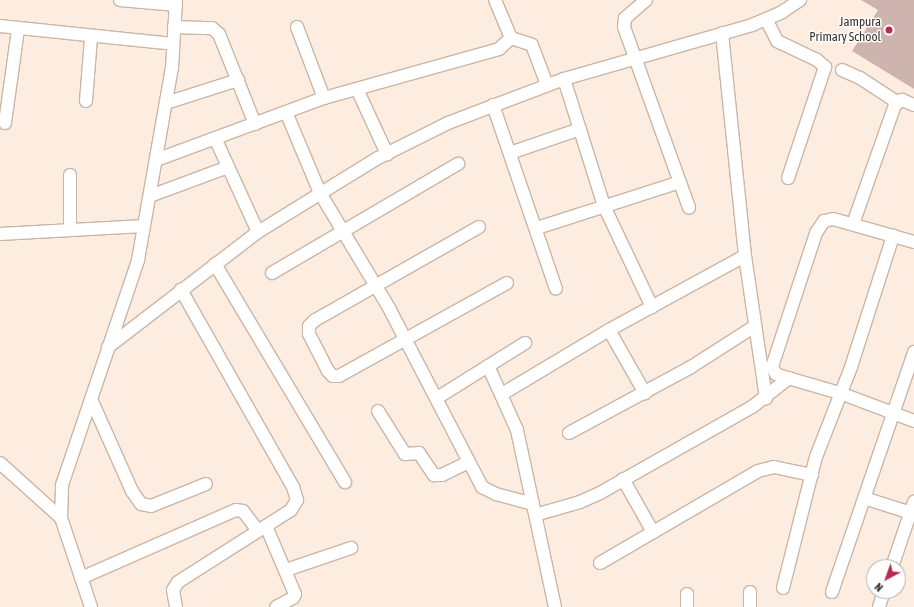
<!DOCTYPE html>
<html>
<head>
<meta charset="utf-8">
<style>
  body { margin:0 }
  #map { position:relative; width:914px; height:607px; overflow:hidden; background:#fdede0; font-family:"Asap Condensed",sans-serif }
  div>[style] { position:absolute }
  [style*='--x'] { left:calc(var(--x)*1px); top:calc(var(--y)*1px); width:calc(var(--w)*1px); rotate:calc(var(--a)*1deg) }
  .building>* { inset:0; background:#ceb4af }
  .roads { filter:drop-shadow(1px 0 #c9b6a6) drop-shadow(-1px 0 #c9b6a6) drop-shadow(0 1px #c9b6a6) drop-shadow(0 -1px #c9b6a6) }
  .street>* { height:12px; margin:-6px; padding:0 6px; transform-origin:6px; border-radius:6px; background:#fff }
  .dots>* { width:11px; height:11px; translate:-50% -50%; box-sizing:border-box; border:2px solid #fefefe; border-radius:50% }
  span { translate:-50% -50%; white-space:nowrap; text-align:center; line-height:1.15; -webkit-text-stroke:3px #fefefe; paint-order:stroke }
  .poi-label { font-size:13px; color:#3a322c }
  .right { translate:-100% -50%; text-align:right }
  .north { position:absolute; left:866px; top:559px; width:40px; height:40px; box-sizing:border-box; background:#fefefe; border:1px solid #b0acaa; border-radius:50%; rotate:221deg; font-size:11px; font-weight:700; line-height:16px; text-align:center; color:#3a322c }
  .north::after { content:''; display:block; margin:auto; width:14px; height:18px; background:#ba2a4f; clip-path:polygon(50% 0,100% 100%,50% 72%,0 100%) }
</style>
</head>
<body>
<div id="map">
  <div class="building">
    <i style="clip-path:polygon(861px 0,914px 0,914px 89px,852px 51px,878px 10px)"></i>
  </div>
  <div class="roads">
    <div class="street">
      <i style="--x:120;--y:0;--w:56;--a:5.1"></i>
      <i style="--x:646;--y:0;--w:28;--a:139"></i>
      <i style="--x:625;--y:18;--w:9;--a:96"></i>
      <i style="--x:624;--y:27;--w:192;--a:70.2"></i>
      <i style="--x:766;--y:19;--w:25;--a:63"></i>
      <i style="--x:777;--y:41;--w:44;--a:25.4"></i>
      <i style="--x:817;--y:60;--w:11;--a:41"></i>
      <i style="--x:825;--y:67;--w:117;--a:108.4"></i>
      <i style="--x:0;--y:26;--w:174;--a:5.9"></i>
      <i style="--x:174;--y:27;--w:38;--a:2"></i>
      <i style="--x:212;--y:28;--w:9;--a:41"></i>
      <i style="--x:219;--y:34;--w:97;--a:68.2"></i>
      <i style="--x:297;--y:27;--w:76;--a:69.2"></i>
      <i style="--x:722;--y:33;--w:224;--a:84.1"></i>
      <i style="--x:745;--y:256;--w:144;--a:81.6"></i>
      <i style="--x:511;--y:38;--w:22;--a:18"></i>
      <i style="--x:532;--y:45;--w:43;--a:69.4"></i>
      <i style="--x:842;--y:70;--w:20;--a:24"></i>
      <i style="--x:860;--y:78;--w:44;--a:33"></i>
      <i style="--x:564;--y:79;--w:133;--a:72.5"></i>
      <i style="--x:604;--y:206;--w:112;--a:64.6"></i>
      <i style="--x:357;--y:89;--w:72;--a:65.2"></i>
      <i style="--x:86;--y:101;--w:63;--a:-85.5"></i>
      <i style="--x:166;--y:103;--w:76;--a:-17.7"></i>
      <i style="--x:493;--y:105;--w:194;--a:71.1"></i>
      <i style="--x:286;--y:112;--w:88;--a:67.2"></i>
      <i style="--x:320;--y:193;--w:134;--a:59"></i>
      <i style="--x:389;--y:308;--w:202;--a:62.5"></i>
      <i style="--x:482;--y:487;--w:16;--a:27"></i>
      <i style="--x:496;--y:494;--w:38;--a:15"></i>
      <i style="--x:5;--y:123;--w:95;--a:-82.1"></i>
      <i style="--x:215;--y:138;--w:103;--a:65.4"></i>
      <i style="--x:510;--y:153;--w:74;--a:-18.9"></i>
      <i style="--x:156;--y:160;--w:179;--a:-20.3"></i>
      <i style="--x:324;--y:98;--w:182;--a:-15.6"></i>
      <i style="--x:499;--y:49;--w:16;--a:-43"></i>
      <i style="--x:511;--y:38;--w:41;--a:-112.8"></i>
      <i style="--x:70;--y:175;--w:55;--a:90"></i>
      <i style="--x:150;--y:196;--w:83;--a:-20.4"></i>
      <i style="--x:853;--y:224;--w:126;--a:-70.6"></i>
      <i style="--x:895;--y:105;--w:9;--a:-36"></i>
      <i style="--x:902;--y:100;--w:13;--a:23"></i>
      <i style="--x:479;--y:227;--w:189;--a:150.4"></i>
      <i style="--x:315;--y:320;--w:8;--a:135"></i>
      <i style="--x:309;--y:326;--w:8;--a:90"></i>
      <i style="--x:309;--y:334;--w:42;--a:62.8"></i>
      <i style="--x:328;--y:371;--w:7;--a:45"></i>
      <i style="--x:333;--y:376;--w:6;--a:0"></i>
      <i style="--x:339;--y:376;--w:192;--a:-29"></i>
      <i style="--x:537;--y:228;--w:150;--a:-17.8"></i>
      <i style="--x:0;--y:234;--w:144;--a:-3.2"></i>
      <i style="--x:914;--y:242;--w:84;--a:-164.1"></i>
      <i style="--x:833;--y:219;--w:9;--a:167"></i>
      <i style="--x:824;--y:221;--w:14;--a:124"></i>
      <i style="--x:816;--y:233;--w:141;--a:108.2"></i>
      <i style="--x:772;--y:367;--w:8;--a:60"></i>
      <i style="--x:776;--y:374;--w:5;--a:22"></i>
      <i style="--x:781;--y:376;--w:61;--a:16.1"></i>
      <i style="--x:840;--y:393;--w:79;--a:20.7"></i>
      <i style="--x:215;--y:264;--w:254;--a:59.2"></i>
      <i style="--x:272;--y:273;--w:216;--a:-30.4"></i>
      <i style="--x:609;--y:330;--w:73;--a:60.3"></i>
      <i style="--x:108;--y:347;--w:189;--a:-37.5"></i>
      <i style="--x:258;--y:232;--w:141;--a:-31.7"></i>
      <i style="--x:378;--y:158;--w:78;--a:-26.6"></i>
      <i style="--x:448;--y:123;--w:124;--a:-20.8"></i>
      <i style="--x:564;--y:79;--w:196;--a:-16"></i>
      <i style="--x:752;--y:25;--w:33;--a:-23"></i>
      <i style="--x:782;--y:12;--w:22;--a:-34"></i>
      <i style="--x:488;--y:366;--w:70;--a:65.6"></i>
      <i style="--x:517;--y:430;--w:181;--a:77.9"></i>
      <i style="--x:502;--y:394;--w:125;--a:-30.9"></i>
      <i style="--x:609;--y:330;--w:155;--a:-28.6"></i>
      <i style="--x:437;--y:398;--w:104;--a:-32"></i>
      <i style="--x:91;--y:399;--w:101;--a:66"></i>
      <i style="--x:132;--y:491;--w:16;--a:55"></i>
      <i style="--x:141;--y:504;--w:10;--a:11"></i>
      <i style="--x:151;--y:506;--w:59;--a:-21.8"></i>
      <i style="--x:378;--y:411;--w:51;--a:57.9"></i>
      <i style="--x:405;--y:454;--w:14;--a:-4"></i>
      <i style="--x:419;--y:453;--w:27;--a:56"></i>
      <i style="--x:434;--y:475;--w:8;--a:0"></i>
      <i style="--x:442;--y:475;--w:30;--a:-26"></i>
      <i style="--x:569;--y:433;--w:139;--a:-28.4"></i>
      <i style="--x:691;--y:367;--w:76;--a:-32.6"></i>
      <i style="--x:0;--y:463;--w:82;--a:42"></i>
      <i style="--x:623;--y:479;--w:61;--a:60.5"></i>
      <i style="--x:864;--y:498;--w:52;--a:17.7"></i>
      <i style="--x:535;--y:515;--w:47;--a:-16.1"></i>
      <i style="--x:580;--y:502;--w:22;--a:-24"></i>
      <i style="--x:600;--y:493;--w:175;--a:-29.5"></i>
      <i style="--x:752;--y:407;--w:47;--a:-38.1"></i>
      <i style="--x:266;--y:526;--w:74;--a:66.9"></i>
      <i style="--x:295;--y:594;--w:4;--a:117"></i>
      <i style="--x:293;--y:598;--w:19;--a:152"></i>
      <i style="--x:600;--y:563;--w:183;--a:-30.2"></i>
      <i style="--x:758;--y:471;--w:16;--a:-14"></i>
      <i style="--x:774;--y:467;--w:39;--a:12"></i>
      <i style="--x:892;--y:567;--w:69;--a:-71.3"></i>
      <i style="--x:286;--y:570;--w:69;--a:-18.7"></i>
      <i style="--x:81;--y:578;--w:169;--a:-23.7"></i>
      <i style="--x:236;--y:510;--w:7;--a:8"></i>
      <i style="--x:243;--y:511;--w:25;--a:53"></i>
      <i style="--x:783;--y:588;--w:135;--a:-75.9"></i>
      <i style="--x:816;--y:457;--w:97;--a:-68.7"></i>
      <i style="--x:851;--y:367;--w:138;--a:-72.2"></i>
      <i style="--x:832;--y:592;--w:254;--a:-71.1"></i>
      <i style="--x:687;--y:594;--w:13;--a:90"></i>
      <i style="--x:91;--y:607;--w:94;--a:-108.6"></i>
      <i style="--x:61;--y:518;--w:33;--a:-88"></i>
      <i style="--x:62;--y:485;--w:237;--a:-71.3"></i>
      <i style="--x:138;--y:260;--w:195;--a:-80"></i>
      <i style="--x:172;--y:68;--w:68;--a:-86.6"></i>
      <i style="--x:176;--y:607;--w:17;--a:-100"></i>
      <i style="--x:173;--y:590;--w:9;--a:-58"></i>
      <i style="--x:178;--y:582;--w:134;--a:-32.5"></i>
      <i style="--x:291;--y:510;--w:12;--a:-59"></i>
      <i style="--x:297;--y:500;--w:14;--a:-107"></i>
      <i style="--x:293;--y:487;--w:227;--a:-119.6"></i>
      <i style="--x:750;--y:607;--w:15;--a:-90"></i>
      <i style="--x:879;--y:607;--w:17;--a:-73"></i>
    </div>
  </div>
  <div class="dots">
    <i style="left:889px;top:30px;background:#ba2a4f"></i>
  </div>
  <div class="poi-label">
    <span class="right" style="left:881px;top:30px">Jampura<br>Primary School</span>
  </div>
  <div class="north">N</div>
</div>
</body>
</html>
